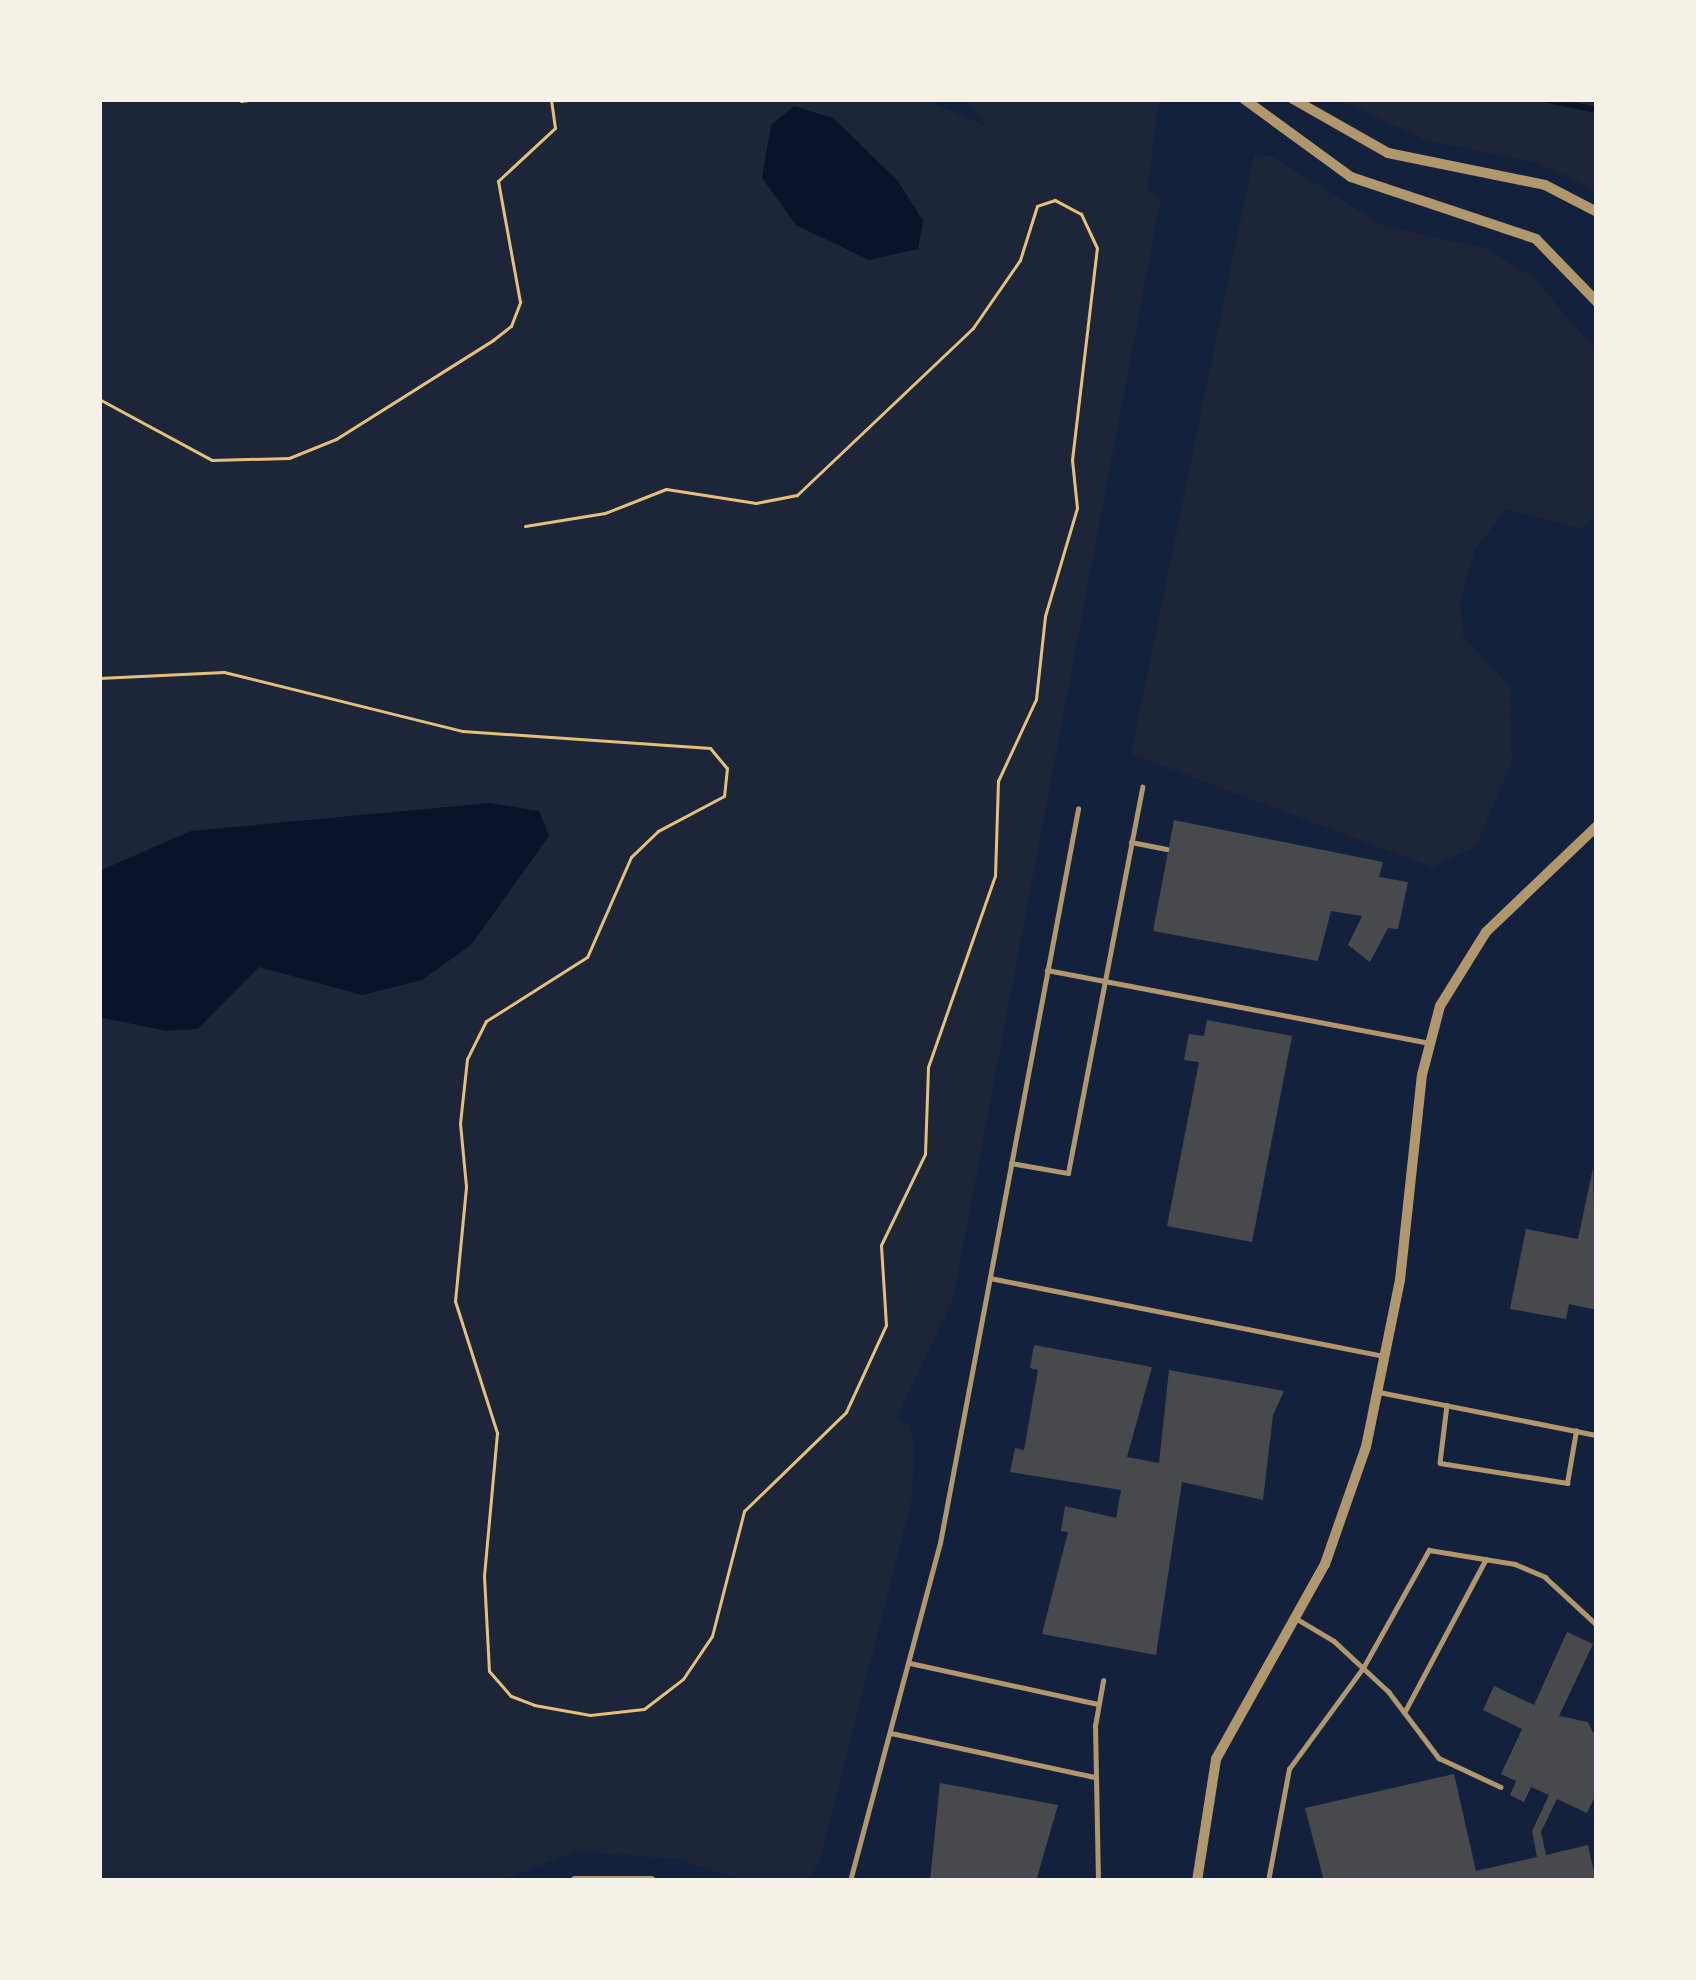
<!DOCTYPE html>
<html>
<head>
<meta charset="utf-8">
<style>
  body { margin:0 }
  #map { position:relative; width:1696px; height:1980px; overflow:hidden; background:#14213d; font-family:Inter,sans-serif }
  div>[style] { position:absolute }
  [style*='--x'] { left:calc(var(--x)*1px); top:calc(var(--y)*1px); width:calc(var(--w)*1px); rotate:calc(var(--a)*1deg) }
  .green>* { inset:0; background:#1d2539 }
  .water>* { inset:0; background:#0b132b }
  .stream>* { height:6px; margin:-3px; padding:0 3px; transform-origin:3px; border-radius:3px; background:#0b132b }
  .building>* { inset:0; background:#48494c }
  .path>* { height:3px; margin:-1.5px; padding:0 1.5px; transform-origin:1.5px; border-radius:1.5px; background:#e5c07b }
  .service>* { height:4.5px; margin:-2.25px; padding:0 2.25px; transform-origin:2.25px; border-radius:2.25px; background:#b1986c }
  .tertiary>* { height:10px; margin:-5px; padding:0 5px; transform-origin:5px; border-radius:5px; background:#b1986c }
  span { translate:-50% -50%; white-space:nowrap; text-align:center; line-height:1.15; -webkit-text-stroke:10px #f6f1e7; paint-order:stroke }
  .frame { position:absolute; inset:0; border:102px solid #f6f1e7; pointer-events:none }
</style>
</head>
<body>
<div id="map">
  <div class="green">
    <i style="clip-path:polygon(99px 99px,922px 99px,985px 125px,967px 99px,1159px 99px,1147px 191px,1161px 197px,953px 1299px,896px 1419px,910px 1426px,914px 1444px,912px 1498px,819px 1864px,807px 1881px,746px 1881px,677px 1859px,576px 1851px,500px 1881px,99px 1881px)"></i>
    <i style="clip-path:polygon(1338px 99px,1597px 99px,1597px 191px,1538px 163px,1425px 140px)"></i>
    <i style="clip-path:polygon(1254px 155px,1271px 156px,1384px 226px,1484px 248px,1533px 277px,1597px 352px,1593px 518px,1581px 529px,1507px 509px,1475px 549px,1460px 601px,1463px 636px,1509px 685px,1512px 762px,1475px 847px,1432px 867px,1131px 754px)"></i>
  </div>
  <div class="water">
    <i style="clip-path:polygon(794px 106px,833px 118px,898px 181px,923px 221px,918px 249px,869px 260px,796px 225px,762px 178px,771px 125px)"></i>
    <i style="clip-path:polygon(490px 803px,539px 811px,549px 836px,471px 945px,422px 980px,362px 995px,259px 967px,198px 1029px,166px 1031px,99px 1017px,99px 871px,191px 831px)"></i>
  </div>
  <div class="stream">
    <i style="--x:1543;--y:99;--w:55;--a:11.5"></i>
  </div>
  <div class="building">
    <i style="clip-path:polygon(1174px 820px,1383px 862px,1379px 877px,1408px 882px,1398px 929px,1388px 928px,1370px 962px,1348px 945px,1362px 916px,1331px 911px,1318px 961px,1153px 931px)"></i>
    <i style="clip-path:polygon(1207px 1020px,1292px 1036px,1252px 1242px,1167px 1226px,1199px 1062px,1184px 1060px,1189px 1034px,1204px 1036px)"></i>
    <i style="clip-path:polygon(1593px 1168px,1597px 1310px,1569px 1304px,1566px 1319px,1510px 1309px,1526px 1229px,1578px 1239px)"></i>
    <i style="clip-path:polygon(1034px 1345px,1152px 1367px,1127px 1457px,1159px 1463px,1169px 1370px,1284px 1391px,1273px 1415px,1263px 1500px,1182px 1482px,1156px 1655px,1042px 1634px,1068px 1532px,1061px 1531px,1065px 1506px,1116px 1518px,1121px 1490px,1010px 1472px,1015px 1448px,1024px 1450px,1038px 1370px,1030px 1368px)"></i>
    <i style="clip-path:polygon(1567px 1632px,1593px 1644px,1559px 1716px,1588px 1722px,1593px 1733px,1597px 1724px,1597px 1792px,1587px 1813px,1557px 1799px,1541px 1832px,1546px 1855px,1588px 1845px,1596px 1881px,1324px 1881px,1305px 1808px,1454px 1774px,1476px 1871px,1537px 1857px,1532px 1831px,1549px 1795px,1531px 1787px,1524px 1802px,1510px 1795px,1516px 1781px,1501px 1774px,1522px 1729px,1483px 1710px,1494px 1686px,1534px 1705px)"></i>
    <i style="clip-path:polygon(940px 1783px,1058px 1805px,1036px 1881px,930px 1881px)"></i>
  </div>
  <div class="path">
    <i style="--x:392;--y:99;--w:94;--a:0"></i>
    <i style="--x:241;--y:101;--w:14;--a:-8"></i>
    <i style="--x:99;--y:399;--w:128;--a:28.4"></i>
    <i style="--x:212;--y:460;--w:77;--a:-1.5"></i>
    <i style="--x:289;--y:458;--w:51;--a:-22"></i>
    <i style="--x:336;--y:439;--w:186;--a:-32.2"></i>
    <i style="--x:493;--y:340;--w:23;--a:-38"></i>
    <i style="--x:511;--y:326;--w:26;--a:-69"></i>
    <i style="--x:520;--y:302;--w:123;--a:-100.3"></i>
    <i style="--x:498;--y:181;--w:78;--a:-42.9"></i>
    <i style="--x:555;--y:128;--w:29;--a:-98"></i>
    <i style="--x:99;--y:678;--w:125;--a:-2.7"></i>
    <i style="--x:224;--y:672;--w:245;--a:13.9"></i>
    <i style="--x:462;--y:731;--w:249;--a:3.9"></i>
    <i style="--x:710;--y:748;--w:26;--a:50"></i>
    <i style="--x:727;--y:768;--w:28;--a:96"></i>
    <i style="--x:724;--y:796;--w:75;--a:152.1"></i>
    <i style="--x:658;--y:831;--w:37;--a:136"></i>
    <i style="--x:631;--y:857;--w:109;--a:113.7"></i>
    <i style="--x:587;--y:957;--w:120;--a:147.6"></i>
    <i style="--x:486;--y:1021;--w:42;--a:116.6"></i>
    <i style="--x:467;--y:1059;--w:64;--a:96.2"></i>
    <i style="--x:460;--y:1123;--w:64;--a:84.6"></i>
    <i style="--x:466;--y:1187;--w:115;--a:95.5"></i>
    <i style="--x:455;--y:1301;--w:139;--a:72.3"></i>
    <i style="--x:497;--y:1433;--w:144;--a:95.2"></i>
    <i style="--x:484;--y:1576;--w:95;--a:87"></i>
    <i style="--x:489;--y:1671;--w:33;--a:49"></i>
    <i style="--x:511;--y:1696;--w:25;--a:21"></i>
    <i style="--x:534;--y:1705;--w:57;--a:10.1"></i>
    <i style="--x:590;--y:1715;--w:54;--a:-6.3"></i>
    <i style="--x:644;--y:1709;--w:49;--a:-37.6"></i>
    <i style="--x:683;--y:1679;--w:52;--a:-56"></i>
    <i style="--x:712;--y:1636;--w:129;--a:-75.6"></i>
    <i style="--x:744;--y:1511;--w:142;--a:-44.1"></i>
    <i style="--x:846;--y:1412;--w:96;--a:-65.3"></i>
    <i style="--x:886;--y:1325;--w:80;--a:-93.6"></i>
    <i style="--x:881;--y:1245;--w:101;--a:-64.2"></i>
    <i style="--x:925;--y:1154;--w:87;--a:-88"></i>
    <i style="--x:928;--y:1067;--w:202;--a:-70.7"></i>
    <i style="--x:995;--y:876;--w:95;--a:-88.2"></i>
    <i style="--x:998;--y:781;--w:90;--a:-65.1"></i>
    <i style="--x:1036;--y:699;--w:83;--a:-83.8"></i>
    <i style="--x:1045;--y:616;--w:113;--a:-73.5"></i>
    <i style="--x:1077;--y:508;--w:48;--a:-95.9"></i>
    <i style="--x:1072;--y:460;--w:213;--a:-83.3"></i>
    <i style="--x:1097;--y:248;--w:38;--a:-115"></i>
    <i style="--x:1081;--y:214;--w:30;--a:-152"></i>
    <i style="--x:1055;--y:200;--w:19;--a:162"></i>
    <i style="--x:1037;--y:206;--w:57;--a:107.5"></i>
    <i style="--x:1020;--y:260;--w:83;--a:124.7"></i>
    <i style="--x:973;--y:328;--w:243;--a:136.5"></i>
    <i style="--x:797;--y:495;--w:42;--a:169"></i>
    <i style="--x:756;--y:503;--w:91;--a:-171.2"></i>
    <i style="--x:666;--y:489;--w:66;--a:158.5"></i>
    <i style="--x:605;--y:513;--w:81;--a:170.8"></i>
  </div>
  <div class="service">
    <i style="--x:1131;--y:842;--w:36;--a:11"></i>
    <i style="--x:1047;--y:970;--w:388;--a:10.8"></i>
    <i style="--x:1011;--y:1163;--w:58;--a:10"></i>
    <i style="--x:1068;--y:1173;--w:393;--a:-79.1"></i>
    <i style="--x:990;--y:1278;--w:403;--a:11.2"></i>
    <i style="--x:1379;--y:1392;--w:222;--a:11.2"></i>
    <i style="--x:1447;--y:1405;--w:58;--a:96.9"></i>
    <i style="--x:1440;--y:1463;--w:129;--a:8.9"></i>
    <i style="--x:1567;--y:1483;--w:53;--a:-80.2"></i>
    <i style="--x:1297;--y:1619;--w:43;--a:30.7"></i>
    <i style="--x:1334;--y:1641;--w:75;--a:42.8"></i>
    <i style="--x:1389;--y:1692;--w:83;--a:52.9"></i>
    <i style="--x:1439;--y:1758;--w:68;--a:25.1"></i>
    <i style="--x:910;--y:1663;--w:192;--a:12.3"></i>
    <i style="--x:1404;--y:1713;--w:174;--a:-62"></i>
    <i style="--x:891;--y:1733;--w:209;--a:12.2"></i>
    <i style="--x:850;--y:1881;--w:350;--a:-75.1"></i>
    <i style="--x:940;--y:1543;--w:747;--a:-79.35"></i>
    <i style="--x:1098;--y:1881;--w:155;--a:-91.1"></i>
    <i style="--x:1095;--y:1726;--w:46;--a:-79.9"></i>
    <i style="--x:1268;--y:1881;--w:114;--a:-79.4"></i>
    <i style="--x:1289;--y:1769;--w:125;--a:-53.8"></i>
    <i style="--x:1363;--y:1668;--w:135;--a:-60.8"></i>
    <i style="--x:1429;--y:1550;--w:87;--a:9.2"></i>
    <i style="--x:1515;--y:1564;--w:33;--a:23"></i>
    <i style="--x:1545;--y:1577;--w:71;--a:42.7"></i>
  </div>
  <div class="tertiary">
    <i style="--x:1244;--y:99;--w:132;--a:36.1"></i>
    <i style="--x:1351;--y:177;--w:195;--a:18.5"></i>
    <i style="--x:1536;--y:239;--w:88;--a:45.9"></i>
    <i style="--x:1293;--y:99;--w:109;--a:29.6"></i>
    <i style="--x:1388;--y:153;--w:160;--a:11.5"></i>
    <i style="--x:1545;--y:185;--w:59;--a:27.4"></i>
    <i style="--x:575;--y:1881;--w:76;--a:0"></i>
    <i style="--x:1197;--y:1881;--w:123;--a:-81.1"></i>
    <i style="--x:1216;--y:1759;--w:223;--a:-60.8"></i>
    <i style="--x:1325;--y:1564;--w:124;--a:-70.7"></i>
    <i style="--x:1366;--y:1447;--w:170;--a:-78.5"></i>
    <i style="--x:1400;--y:1280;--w:206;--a:-83.9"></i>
    <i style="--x:1422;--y:1075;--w:71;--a:-75.4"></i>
    <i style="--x:1440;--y:1006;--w:87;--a:-58.1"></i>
    <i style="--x:1486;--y:932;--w:153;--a:-43.7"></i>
  </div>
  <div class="frame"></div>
</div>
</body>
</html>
